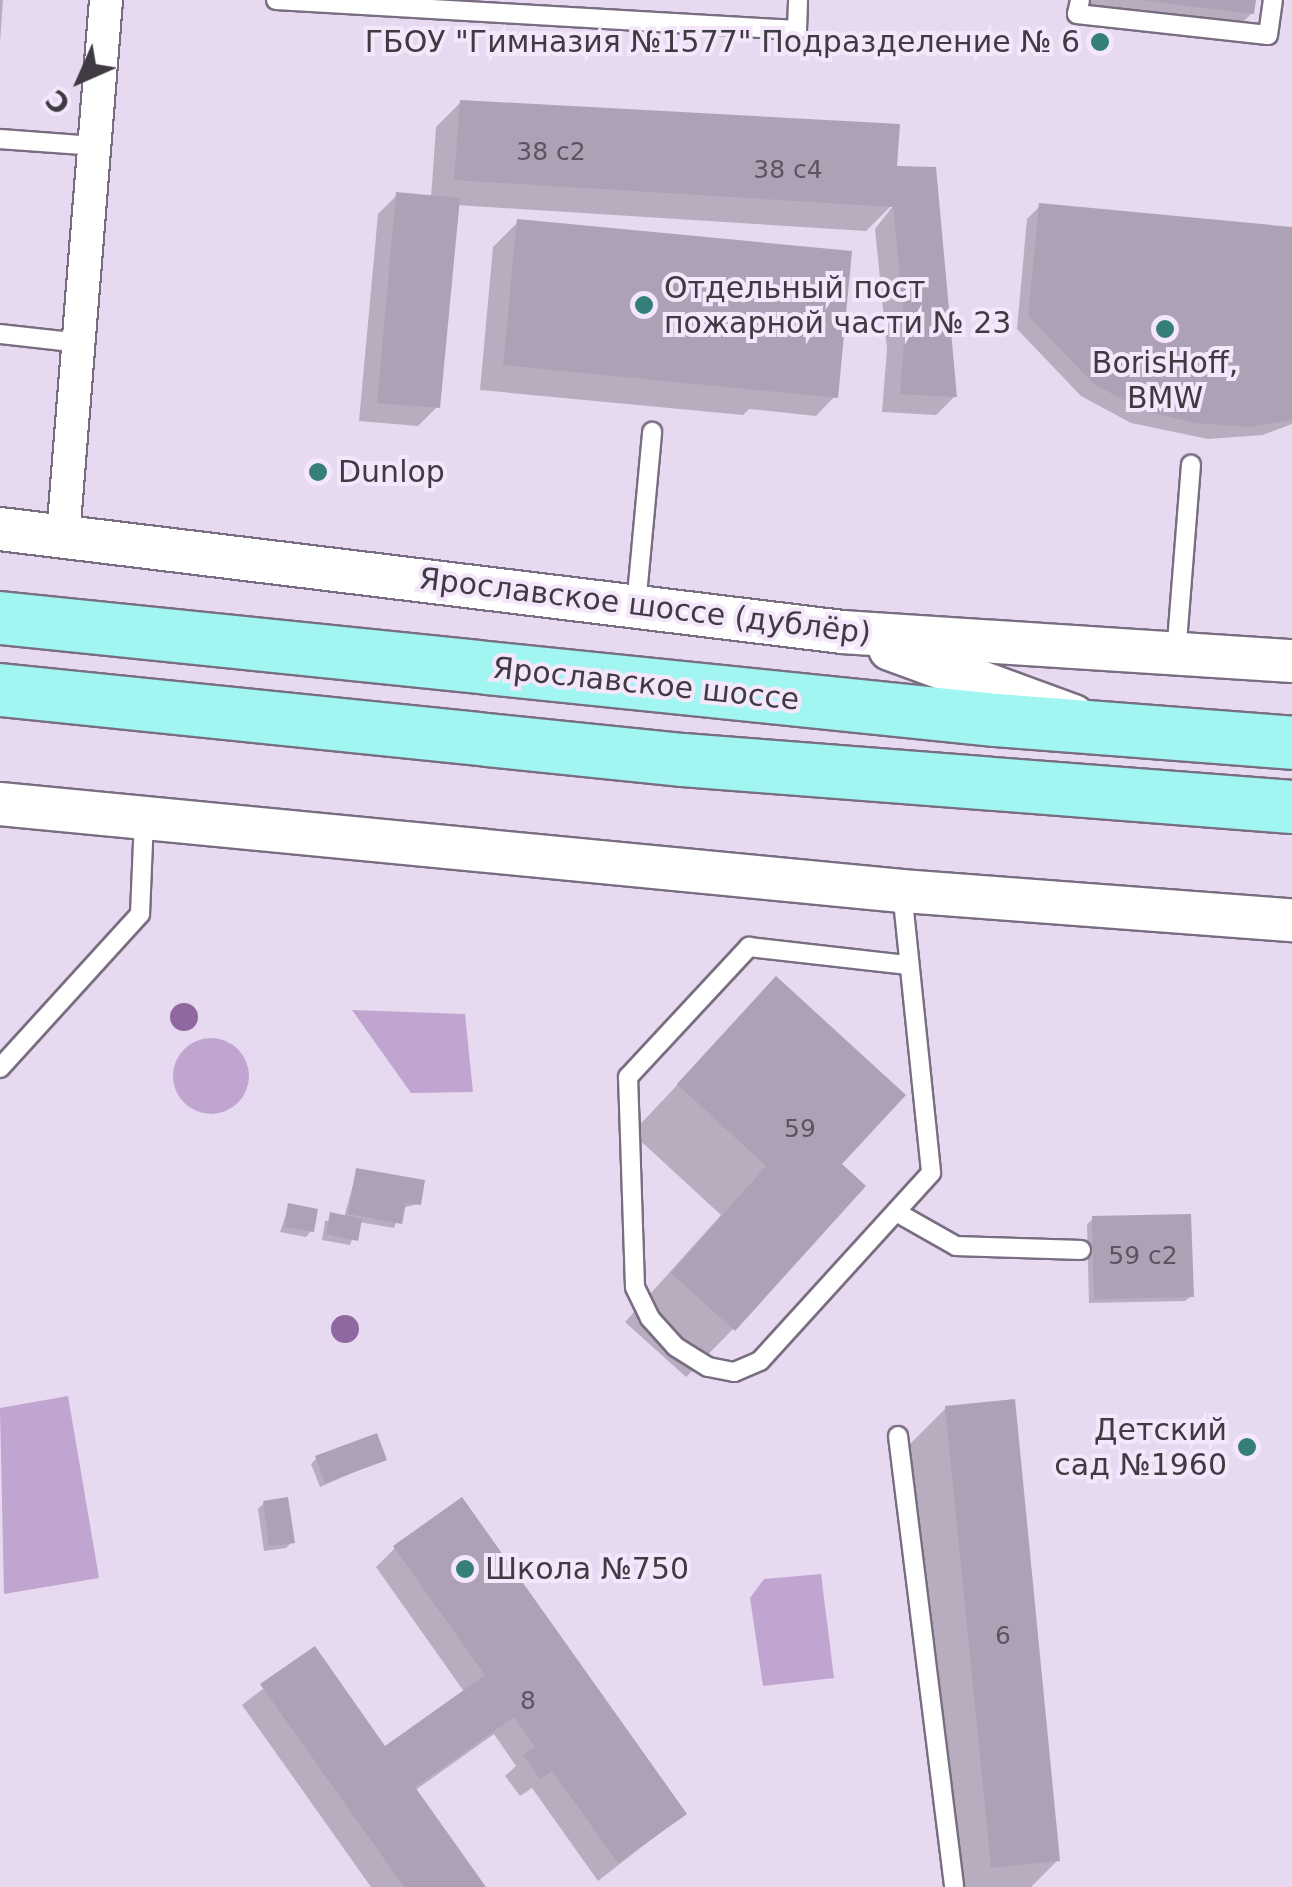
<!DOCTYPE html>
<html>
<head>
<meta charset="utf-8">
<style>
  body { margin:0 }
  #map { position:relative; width:1292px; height:1887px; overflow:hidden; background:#e7d9ef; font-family:"DejaVu Sans",sans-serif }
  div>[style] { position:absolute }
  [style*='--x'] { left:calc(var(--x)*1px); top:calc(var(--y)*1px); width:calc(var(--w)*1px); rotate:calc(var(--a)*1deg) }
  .green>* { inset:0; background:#c0a5d1 }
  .round { border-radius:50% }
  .shadow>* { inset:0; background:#0003 }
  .building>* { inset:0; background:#aea1b6 }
  .roads { filter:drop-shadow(2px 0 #796e81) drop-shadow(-2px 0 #796e81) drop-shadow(0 2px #796e81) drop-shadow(0 -2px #796e81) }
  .service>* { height:18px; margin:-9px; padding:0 9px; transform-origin:9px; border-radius:9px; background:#fff }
  .minor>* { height:32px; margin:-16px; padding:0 16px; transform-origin:16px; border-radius:16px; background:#fff }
  .tertiary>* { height:42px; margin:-21px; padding:0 21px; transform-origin:21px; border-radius:21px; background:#fff }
  .primary>* { height:52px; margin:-26px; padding:0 26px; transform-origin:26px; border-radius:26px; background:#a1f6f1 }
  .trees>* { width:28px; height:28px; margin:-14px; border-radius:50%; background:#9068a1 }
  .dots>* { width:28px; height:28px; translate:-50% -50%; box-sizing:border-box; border:5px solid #f4e7fc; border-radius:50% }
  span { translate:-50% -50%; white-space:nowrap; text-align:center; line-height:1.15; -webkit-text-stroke:8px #f4e7fc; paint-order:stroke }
  .number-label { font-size:25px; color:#5c5460 }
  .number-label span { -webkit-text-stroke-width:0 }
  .poi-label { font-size:30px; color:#403b43 }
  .right { translate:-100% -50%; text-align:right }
  .left { translate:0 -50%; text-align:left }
  .street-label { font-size:30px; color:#403b43 }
  .north { position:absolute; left:30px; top:30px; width:100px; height:100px; -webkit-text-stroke:8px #f4e7fc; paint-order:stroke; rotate:225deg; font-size:28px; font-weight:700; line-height:40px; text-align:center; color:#403b43 }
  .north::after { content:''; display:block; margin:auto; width:35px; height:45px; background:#403b43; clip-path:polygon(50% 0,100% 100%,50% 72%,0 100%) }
</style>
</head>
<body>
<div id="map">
  <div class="green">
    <i style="clip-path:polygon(352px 1010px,465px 1014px,473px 1092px,411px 1093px)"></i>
    <i class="round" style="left:173px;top:1038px;width:76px;height:76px"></i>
    <i style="clip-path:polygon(68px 1396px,99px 1578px,4px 1594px,0 1408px)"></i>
    <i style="clip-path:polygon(821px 1574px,834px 1678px,763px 1686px,750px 1598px,764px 1579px)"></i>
  </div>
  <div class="shadow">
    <i style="clip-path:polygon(0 0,3px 0,0 43px)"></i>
    <i style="clip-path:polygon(1081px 0,1254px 0,1252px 13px,1233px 32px,1078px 17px)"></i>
    <i style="clip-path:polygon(461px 102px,897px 127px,894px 168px,934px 169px,955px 396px,936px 415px,882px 412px,887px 349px,875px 229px,900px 197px,866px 231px,456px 205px,437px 407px,418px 426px,359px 421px,378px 214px,397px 195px,431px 198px,436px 127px)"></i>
    <i style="clip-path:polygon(1040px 206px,1292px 230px,1292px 424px,1263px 435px,1208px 439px,1131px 423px,1081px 396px,1017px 329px,1027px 219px)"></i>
    <i style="clip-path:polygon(518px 222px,835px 396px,816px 416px,749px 409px,743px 415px,480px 390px,493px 247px)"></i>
    <i style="clip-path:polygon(777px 979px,838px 1165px,733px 1329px,686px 1377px,625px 1322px,721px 1215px,632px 1133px)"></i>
    <i style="clip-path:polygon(357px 1170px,418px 1204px,402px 1208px,394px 1228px,359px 1222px,350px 1245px,322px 1240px,325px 1221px,344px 1218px)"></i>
    <i style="clip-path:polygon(289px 1206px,311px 1231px,306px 1237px,280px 1232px)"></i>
    <i style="clip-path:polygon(1093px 1219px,1191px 1296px,1185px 1301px,1089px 1303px,1087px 1224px)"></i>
    <i style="clip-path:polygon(946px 1408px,1058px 1860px,1031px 1887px,947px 1887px,903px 1451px)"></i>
    <i style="clip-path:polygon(316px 1459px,384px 1459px,320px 1487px,311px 1464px)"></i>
    <i style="clip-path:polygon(264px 1503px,292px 1542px,286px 1548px,264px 1551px,258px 1509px)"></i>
    <i style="clip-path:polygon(395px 1548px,684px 1814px,598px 1881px,532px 1788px,520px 1796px,505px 1776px,516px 1766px,494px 1734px,414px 1791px,482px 1887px,371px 1887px,242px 1705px,314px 1649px,385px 1749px,465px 1693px,376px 1567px)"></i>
  </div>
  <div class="building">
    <i style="clip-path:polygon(1138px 0,1256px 0,1254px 14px)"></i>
    <i style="clip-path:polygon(460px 100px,900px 124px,897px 166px,936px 167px,957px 397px,900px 394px,905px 329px,893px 207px,454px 180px)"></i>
    <i style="clip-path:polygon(396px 192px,460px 198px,440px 408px,377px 403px)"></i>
    <i style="clip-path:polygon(1039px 203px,1292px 227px,1292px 420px,1249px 427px,1196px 423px,1144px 411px,1094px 384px,1028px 316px)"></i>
    <i style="clip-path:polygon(517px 219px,852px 251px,838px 398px,503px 365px)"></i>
    <i style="clip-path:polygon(776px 976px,906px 1095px,842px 1164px,866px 1186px,735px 1331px,671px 1273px,766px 1166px,677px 1084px)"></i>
    <i style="clip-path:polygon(356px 1168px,425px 1180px,421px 1205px,406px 1203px,402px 1224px,348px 1214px)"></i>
    <i style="clip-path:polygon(288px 1203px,318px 1209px,314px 1232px,284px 1227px)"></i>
    <i style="clip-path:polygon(330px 1212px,362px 1219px,358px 1241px,326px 1234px)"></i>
    <i style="clip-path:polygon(1191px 1214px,1194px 1297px,1094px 1299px,1092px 1216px)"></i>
    <i style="clip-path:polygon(1015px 1399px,1060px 1861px,991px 1868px,945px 1406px)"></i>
    <i style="clip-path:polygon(377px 1433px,387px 1460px,325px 1483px,315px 1456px)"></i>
    <i style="clip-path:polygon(288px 1497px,295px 1543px,269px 1546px,263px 1501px)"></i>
    <i style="clip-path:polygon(462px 1497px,687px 1814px,618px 1863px,552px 1771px,540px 1779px,523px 1755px,535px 1747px,514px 1717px,415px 1787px,486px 1887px,404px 1887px,260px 1684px,315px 1646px,385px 1746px,485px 1675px,393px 1546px)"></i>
  </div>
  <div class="roads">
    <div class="service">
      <i style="--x:276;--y:0;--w:522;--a:3.3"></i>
      <i style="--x:797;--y:30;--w:30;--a:-88"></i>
      <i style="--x:1080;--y:0;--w:14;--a:102"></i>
      <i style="--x:1077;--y:14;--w:192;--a:6.3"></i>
      <i style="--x:1268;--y:35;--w:35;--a:-82"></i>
      <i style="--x:0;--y:139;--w:95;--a:4.2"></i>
      <i style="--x:0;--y:334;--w:81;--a:6.4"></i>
      <i style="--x:636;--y:606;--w:175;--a:-84.7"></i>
      <i style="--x:1176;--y:655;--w:191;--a:-85.5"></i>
      <i style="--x:902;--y:891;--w:283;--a:84.1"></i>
      <i style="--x:931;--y:1173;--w:254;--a:132.3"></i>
      <i style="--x:760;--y:1361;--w:28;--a:157"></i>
      <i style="--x:734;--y:1372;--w:26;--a:-169"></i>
      <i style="--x:708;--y:1367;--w:39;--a:-148"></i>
      <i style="--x:675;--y:1346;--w:38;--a:-132"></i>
      <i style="--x:650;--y:1318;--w:34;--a:-116"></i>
      <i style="--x:635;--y:1287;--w:210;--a:-91.9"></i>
      <i style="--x:628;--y:1077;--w:178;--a:-47.1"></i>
      <i style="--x:749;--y:947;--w:160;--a:6.5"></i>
      <i style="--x:0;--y:1068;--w:208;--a:-47.7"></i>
      <i style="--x:140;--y:914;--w:97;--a:-87.6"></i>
      <i style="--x:896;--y:1212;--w:69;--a:29.5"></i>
      <i style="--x:956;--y:1246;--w:125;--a:1.8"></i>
      <i style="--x:898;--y:1436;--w:454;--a:82.9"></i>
    </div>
    <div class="minor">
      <i style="--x:63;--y:536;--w:538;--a:-85.41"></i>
    </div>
    <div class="tertiary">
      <i style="--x:0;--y:529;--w:848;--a:6.97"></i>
      <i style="--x:842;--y:632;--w:451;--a:3.7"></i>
      <i style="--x:890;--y:649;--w:195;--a:20.1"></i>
      <i style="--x:0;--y:804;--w:906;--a:5.51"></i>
      <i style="--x:902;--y:891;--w:391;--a:4.3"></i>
    </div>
    <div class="primary">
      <i style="--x:0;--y:618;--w:1001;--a:5.85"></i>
      <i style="--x:996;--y:720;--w:297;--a:4.4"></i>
      <i style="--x:0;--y:690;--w:687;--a:5.85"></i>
      <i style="--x:683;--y:760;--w:611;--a:4.41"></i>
    </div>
  </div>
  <div class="trees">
    <i style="left:184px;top:1017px"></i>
    <i style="left:345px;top:1329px"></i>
  </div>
  <div class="dots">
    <i style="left:1100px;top:42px;background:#367e7a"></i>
    <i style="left:644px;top:305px;background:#367e7a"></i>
    <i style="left:1165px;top:329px;background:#367e7a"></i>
    <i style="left:318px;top:472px;background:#367e7a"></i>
    <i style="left:1247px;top:1447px;background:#367e7a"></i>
    <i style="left:465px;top:1569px;background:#367e7a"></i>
  </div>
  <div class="number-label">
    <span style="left:551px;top:152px">38 с2</span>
    <span style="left:788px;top:170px">38 с4</span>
    <span style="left:800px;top:1129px">59</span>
    <span style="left:1143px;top:1256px">59 с2</span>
    <span style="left:1003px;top:1636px">6</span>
    <span style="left:528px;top:1701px">8</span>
  </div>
  <div class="poi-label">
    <span class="right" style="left:1080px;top:42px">ГБОУ "Гимназия №1577" Подразделение № 6</span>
    <span class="left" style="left:664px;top:305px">Отдельный пост<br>пожарной части № 23</span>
    <span style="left:1165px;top:380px">BorisHoff,<br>BMW</span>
    <span class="left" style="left:338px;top:472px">Dunlop</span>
    <span class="right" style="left:1227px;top:1447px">Детский<br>сад №1960</span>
    <span class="left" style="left:485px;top:1569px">Школа №750</span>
  </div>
  <div class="street-label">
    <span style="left:645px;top:606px;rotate:7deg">Ярославское шоссе (дублёр)</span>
    <span style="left:646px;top:684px;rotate:6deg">Ярославское шоссе</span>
  </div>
  <div class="north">С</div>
</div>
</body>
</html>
